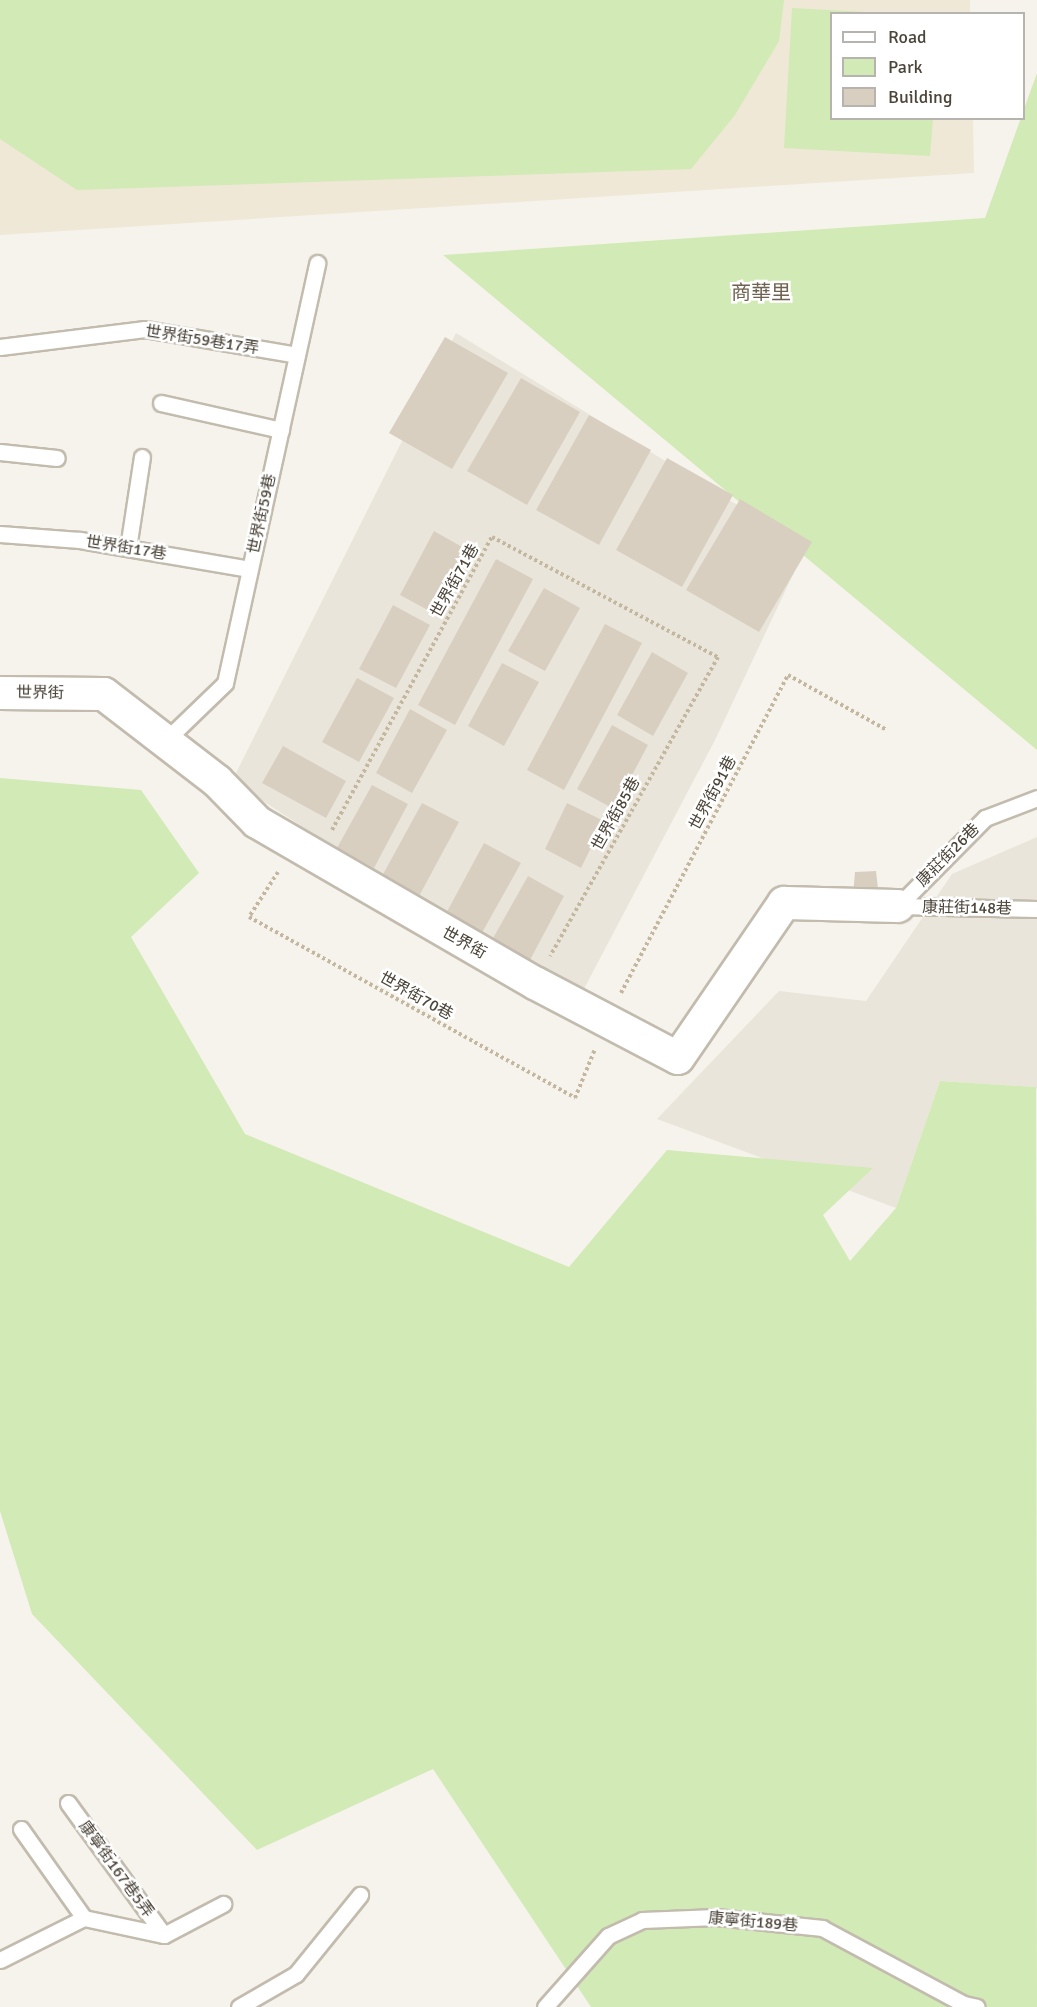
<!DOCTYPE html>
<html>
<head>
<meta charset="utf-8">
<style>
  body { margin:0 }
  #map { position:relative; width:1037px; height:2007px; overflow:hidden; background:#f6f3ec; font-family:Signika,"Noto Sans TC",sans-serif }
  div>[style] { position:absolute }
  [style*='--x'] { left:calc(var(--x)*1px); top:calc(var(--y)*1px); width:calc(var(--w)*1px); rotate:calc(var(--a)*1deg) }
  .residential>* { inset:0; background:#eae5da }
  .education>* { inset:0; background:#efe8d6 }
  .green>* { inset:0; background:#d2eab5 }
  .building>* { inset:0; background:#d8cfc1 }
  .path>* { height:4px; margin-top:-2px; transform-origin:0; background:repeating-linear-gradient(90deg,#c4b79f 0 3px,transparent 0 6px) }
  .roads { filter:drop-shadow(2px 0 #c2bbae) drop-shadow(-2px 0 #c2bbae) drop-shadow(0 2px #c2bbae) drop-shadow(0 -2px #c2bbae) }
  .service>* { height:15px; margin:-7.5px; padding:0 7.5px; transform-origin:7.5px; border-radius:7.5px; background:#fff }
  .minor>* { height:32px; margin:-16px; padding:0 16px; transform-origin:16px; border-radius:16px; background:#fff }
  span { translate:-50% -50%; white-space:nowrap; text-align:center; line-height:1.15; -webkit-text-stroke:5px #fff; paint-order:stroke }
  .street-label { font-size:16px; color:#4b4439 }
  .quarter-label { font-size:20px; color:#6e6250 }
  .legend { position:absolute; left:830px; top:12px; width:195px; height:108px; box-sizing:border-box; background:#fff; border:2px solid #b7b4b0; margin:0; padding:8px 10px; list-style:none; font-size:18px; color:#4b4439 }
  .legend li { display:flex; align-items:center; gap:12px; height:30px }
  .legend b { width:30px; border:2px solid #b7b4b0 }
</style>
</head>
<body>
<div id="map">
  <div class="residential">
    <i style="clip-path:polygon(456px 333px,806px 547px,715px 740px,576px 1004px,232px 781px)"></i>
    <i style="clip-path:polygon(1037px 837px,1037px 1091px,1036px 1087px,940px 1081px,896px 1208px,657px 1119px,779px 991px,866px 1001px,952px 874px)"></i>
  </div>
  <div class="education">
    <i style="clip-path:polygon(0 0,970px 0,970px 13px,832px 14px,832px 118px,973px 119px,974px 173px,0 235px)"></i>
  </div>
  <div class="green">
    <i style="clip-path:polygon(0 0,784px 0,779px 41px,735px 115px,691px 169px,77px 190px,0 139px)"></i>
    <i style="clip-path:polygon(792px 8px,884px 13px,832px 14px,832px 118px,933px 119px,930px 156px,784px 148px)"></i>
    <i style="clip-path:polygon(1037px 73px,1037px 750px,443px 255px,985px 218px)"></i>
    <i style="clip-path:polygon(0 778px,141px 790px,199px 873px,131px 937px,245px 1134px,569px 1267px,667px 1150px,873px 1168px,823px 1215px,850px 1261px,896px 1208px,940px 1081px,1036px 1087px,1037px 2007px,591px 2007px,433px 1769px,257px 1850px,32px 1614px,0 1511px)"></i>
  </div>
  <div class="building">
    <i style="clip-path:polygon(445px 337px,508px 373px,452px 469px,389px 433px)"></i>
    <i style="clip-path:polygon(521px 378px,580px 412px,527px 505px,467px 471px)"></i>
    <i style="clip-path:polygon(589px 415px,651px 450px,599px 545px,536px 510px)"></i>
    <i style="clip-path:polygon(667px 458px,733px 495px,682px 587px,616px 550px)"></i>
    <i style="clip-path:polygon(740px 499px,812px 542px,759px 632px,686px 590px)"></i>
    <i style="clip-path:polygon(434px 531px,471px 552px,437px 615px,400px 595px)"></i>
    <i style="clip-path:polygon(496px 559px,533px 579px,455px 725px,418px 705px)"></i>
    <i style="clip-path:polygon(544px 588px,580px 608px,545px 671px,508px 651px)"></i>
    <i style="clip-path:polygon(393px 605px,430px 625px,396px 688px,359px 669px)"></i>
    <i style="clip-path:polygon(605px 624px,642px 643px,564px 790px,527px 770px)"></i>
    <i style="clip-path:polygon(652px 652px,688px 673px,653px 736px,617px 715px)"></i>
    <i style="clip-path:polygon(502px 663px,539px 682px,504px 746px,468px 726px)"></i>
    <i style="clip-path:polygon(357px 678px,394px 698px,359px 762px,322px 742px)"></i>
    <i style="clip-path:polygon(410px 709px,447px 730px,412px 793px,376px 773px)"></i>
    <i style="clip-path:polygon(612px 725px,648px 745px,614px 809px,577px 789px)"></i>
    <i style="clip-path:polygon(283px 746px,346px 781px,326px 818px,262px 783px)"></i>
    <i style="clip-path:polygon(372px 785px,408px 804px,374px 868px,337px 848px)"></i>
    <i style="clip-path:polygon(422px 803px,459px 822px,418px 898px,381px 878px)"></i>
    <i style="clip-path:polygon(567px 803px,604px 821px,581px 868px,545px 849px)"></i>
    <i style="clip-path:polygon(484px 843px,521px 863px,479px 938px,443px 919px)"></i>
    <i style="clip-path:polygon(876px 871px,879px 897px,853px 896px,855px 872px)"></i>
    <i style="clip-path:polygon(528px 876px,564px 896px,530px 960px,492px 940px)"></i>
  </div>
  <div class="path">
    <i style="--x:332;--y:830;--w:334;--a:-61.4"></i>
    <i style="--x:492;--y:537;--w:256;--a:28"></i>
    <i style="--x:718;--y:657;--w:343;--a:119.3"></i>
    <i style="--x:278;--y:872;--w:54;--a:122.8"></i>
    <i style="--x:249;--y:917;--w:373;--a:29"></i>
    <i style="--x:575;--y:1098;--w:53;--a:-67.8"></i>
    <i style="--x:621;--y:993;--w:359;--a:-62.3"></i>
    <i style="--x:788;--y:675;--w:113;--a:29.1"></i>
  </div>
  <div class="roads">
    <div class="service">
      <i style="--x:0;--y:347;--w:146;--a:-7.1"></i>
      <i style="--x:145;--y:329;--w:154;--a:9.7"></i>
      <i style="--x:161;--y:403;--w:123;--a:12.7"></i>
      <i style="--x:0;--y:452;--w:57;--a:6"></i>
      <i style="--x:0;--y:534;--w:80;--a:4.3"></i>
      <i style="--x:80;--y:540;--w:172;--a:9.7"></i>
      <i style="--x:128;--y:548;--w:92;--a:-81.3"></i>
      <i style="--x:165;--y:741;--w:83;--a:-44"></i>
      <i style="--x:225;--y:683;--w:430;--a:-77.6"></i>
      <i style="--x:898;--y:906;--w:124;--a:-45.3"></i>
      <i style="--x:985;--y:818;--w:56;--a:-21"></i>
      <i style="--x:898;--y:906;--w:139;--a:1.2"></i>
      <i style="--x:68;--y:1803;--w:163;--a:54"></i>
      <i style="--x:21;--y:1829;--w:109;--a:54.7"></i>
      <i style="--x:0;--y:1960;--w:94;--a:-26.6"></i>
      <i style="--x:84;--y:1918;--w:82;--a:12"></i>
      <i style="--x:164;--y:1935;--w:67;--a:-27.7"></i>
      <i style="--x:239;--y:2007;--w:66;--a:-30.1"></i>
      <i style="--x:296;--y:1974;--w:102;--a:-51"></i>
      <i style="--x:545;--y:2007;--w:95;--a:-48.4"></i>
      <i style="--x:608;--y:1936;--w:38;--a:-25"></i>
      <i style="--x:642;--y:1920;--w:74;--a:-2.3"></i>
      <i style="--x:716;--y:1917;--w:107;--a:5.9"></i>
      <i style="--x:822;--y:1928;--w:161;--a:28.2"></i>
      <i style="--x:964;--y:2004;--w:13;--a:13"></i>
    </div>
    <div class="minor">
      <i style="--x:0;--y:693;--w:104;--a:0.6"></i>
      <i style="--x:104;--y:694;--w:143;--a:37.6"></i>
      <i style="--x:217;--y:781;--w:57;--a:45.7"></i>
      <i style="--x:257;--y:822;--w:321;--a:30.1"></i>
      <i style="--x:535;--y:983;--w:161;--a:27.7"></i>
      <i style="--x:678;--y:1058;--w:188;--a:-55.6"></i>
      <i style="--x:784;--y:903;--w:114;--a:1.5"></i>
    </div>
  </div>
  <div class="street-label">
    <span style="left:202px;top:340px;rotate:9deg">世界街59巷17弄</span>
    <span style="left:262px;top:514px;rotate:-78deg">世界街59巷</span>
    <span style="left:126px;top:548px;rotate:9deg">世界街17巷</span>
    <span style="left:455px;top:581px;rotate:-61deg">世界街71巷</span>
    <span style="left:40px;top:693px;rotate:1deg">世界街</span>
    <span style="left:713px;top:793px;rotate:-62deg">世界街91巷</span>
    <span style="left:616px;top:814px;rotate:-61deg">世界街85巷</span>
    <span style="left:948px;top:855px;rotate:-45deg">康莊街26巷</span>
    <span style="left:967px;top:908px;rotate:1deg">康莊街148巷</span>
    <span style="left:464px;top:943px;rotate:29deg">世界街</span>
    <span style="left:416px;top:996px;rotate:29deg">世界街70巷</span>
    <span style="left:116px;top:1869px;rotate:54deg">康寧街167巷5弄</span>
    <span style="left:753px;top:1922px;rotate:5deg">康寧街189巷</span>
  </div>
  <div class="quarter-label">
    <span style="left:761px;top:292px">商華里</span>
  </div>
  <ul class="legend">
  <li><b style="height:8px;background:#fff"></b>Road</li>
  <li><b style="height:16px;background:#d2eab5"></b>Park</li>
  <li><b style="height:16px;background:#d8cfc1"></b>Building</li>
  </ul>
</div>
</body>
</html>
